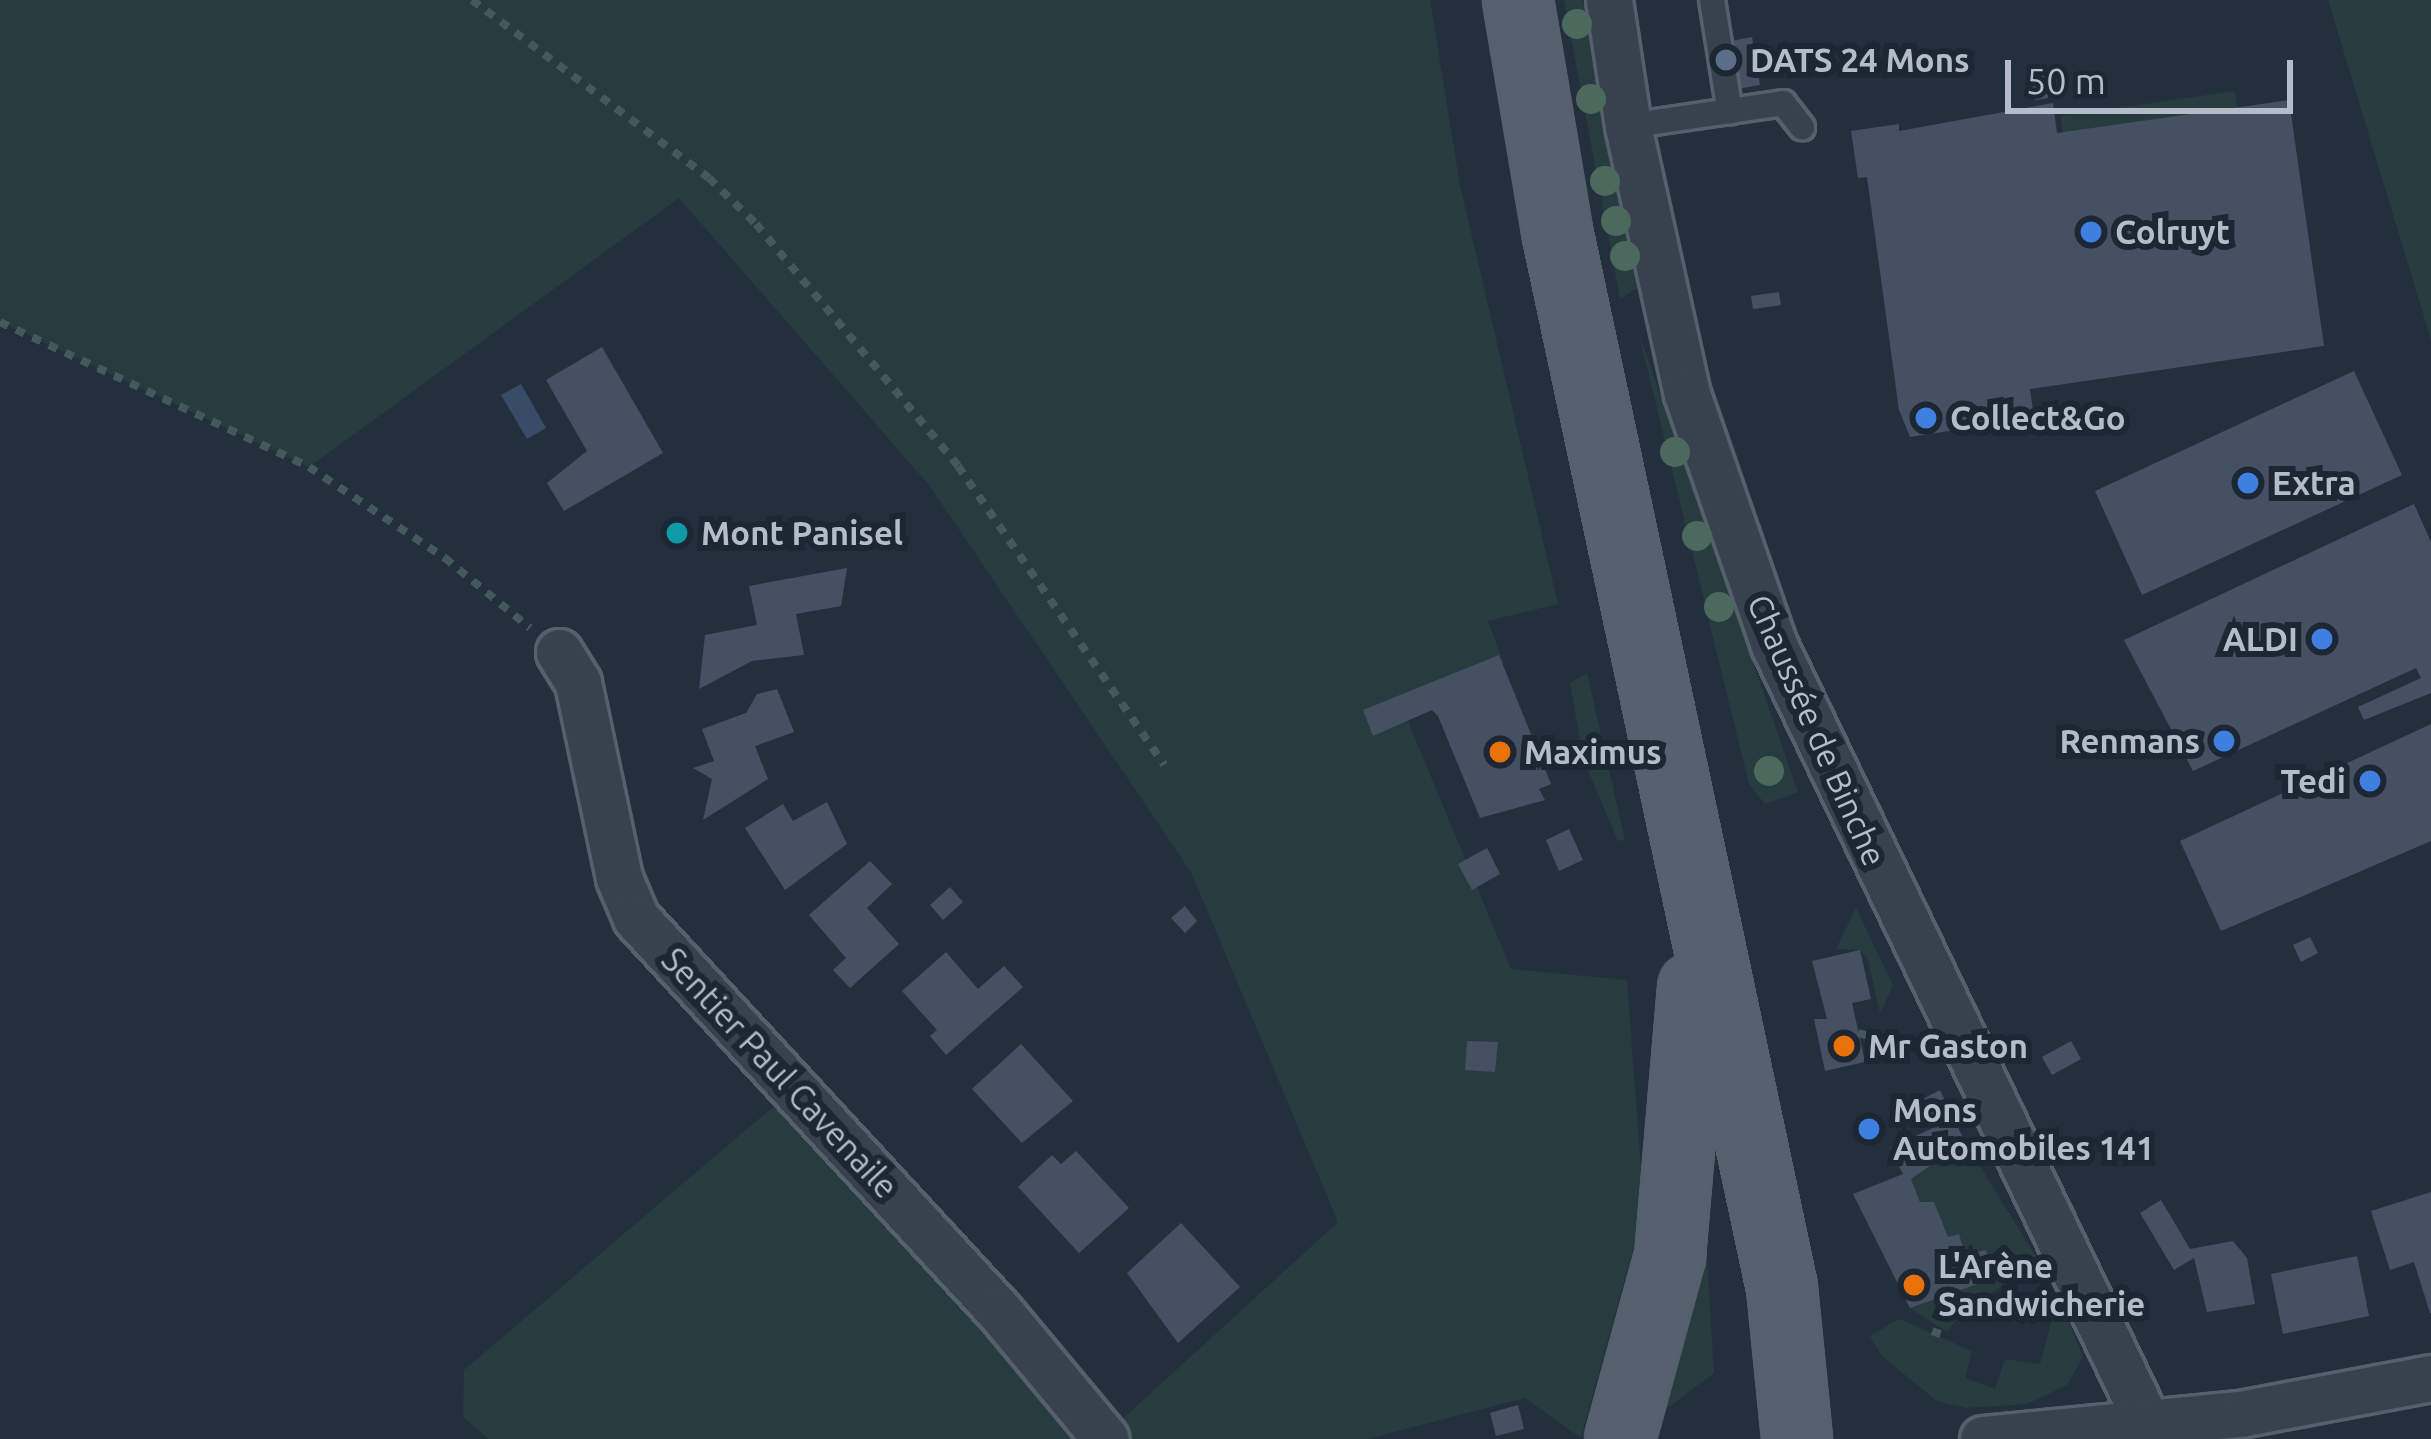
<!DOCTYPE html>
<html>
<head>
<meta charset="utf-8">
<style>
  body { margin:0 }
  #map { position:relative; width:2431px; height:1439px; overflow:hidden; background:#242f3e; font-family:Ubuntu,sans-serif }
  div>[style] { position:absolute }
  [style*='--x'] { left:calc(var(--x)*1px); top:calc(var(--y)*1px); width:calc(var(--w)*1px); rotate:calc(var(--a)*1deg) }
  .green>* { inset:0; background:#263c3f }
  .water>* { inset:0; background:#394c67 }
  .building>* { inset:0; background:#455162 }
  .path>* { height:8px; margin-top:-4px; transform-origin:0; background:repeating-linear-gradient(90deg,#44595c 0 9px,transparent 0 18px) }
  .roads { filter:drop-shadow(3px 0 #565f6c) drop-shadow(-3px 0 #565f6c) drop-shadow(0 3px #565f6c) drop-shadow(0 -3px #565f6c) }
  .service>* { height:24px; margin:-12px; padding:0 12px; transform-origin:12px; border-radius:12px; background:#38414e }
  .minor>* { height:45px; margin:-22.5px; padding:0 22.5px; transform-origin:22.5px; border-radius:22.5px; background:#38414e }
  .primary>* { height:66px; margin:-33px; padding:0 33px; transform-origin:33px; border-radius:33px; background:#56606e }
  .trees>* { width:30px; height:30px; margin:-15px; border-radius:50%; background:#4b6a5d }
  .dots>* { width:33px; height:33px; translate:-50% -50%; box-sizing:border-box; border:6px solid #1d2633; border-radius:50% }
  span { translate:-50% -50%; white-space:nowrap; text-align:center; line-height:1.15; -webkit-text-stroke:12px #1d2633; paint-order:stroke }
  .poi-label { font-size:33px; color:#b4bcc9; font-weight:700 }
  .left { translate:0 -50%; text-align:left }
  .right { translate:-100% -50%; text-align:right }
  .street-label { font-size:33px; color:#b4bcc9 }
  .scale { position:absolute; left:2005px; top:60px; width:288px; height:54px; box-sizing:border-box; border:6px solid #b4bcc9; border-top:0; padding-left:15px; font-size:36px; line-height:42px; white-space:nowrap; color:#b4bcc9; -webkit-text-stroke:9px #1d2633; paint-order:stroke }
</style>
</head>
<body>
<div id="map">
  <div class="green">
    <i style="clip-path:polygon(0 0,1430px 0,1460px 185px,1558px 604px,1488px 621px,1503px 662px,1399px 700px,1511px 969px,1627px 980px,1644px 1209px,1581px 1438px,1525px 1398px,1367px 1439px,489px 1439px,463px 1417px,464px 1370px,794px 1089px,1104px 1436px,1338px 1222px,1191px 872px,929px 485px,679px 198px,309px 467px,0 322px)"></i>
    <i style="clip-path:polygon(1564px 0,1583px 0,1639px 287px,1620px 299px)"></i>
    <i style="clip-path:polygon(2328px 0,2431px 0,2431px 340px)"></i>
    <i style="clip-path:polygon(2235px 91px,2238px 112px,2063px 137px,2061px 116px)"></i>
    <i style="clip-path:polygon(1638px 331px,1798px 792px,1765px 804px,1749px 784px)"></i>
    <i style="clip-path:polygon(1587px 673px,1625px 840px,1618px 841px,1583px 759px,1570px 683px)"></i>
    <i style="clip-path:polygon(1856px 908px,1893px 985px,1880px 1014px,1868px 960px,1860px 950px,1836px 949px)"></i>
    <i style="clip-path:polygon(1965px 1142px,2040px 1263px,1961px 1312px,1947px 1332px,1910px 1308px,1994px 1277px,1986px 1250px,1965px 1254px,1959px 1234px,1948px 1237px,1934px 1203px,1920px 1202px,1911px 1179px)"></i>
    <i style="clip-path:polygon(1707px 1261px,1714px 1373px,1653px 1419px,1692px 1262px)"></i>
    <i style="clip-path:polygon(2059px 1296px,2083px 1357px,2067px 1385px,2027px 1404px,1966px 1408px,1937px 1401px,1882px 1356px,1870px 1336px,1899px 1319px,1972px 1351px,1965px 1378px,1995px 1389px,2005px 1359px,2040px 1364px,2051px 1323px,2031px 1312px)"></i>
  </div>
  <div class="water">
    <i style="clip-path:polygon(521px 384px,546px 428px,527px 439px,501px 395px)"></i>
  </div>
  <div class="building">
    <i style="clip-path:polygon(1752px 37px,1760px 85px,1715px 93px,1706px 46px)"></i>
    <i style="clip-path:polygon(2045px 70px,2048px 98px,2035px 100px,2030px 72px)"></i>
    <i style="clip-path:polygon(2289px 100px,2324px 346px,2030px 389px,2034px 418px,1910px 437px,1899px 410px,1867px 177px,1858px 178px,1851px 131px,1899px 124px,1899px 131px,2053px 103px,2057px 133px)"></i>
    <i style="clip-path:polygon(1779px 292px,1781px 305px,1753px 309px,1751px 296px)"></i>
    <i style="clip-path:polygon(602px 347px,663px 453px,564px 511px,547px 483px,587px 451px,546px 380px)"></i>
    <i style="clip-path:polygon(2354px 371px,2402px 475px,2142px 595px,2095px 491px)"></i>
    <i style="clip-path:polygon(2414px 504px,2431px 542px,2431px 693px,2364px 720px,2358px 707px,2421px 678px,2416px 668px,2193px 771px,2124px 640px)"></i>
    <i style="clip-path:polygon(847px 568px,841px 606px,796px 614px,804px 655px,752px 661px,699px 689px,705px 635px,757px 625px,749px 586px)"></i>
    <i style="clip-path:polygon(1499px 655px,1551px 784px,1539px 789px,1545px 800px,1480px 818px,1438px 716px,1432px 710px,1373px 736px,1363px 710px)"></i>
    <i style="clip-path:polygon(777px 689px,794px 732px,755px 746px,768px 779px,703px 820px,712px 779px,693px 768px,714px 761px,702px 729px,746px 713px,757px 694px)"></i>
    <i style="clip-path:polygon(2431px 724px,2431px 841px,2221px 931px,2180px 841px)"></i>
    <i style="clip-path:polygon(827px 802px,847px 844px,785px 890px,745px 828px,783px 804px,793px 821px)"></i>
    <i style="clip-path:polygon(1569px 829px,1583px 860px,1559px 871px,1546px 840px)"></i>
    <i style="clip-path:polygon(1487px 848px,1500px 874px,1472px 890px,1458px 864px)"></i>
    <i style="clip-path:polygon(870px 861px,892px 884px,867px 908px,899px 944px,850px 988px,833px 970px,846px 958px,809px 915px)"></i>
    <i style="clip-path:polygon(950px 887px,963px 902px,943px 920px,930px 905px)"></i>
    <i style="clip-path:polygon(1185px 906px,1197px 921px,1185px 933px,1171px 918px)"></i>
    <i style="clip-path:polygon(2310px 937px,2318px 953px,2301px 962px,2293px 945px)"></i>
    <i style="clip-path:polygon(1860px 950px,1871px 999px,1852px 1003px,1865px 1062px,1825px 1071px,1814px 1019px,1827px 1019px,1812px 961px)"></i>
    <i style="clip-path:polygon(946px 952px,978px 989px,1004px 966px,1023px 987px,946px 1055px,930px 1036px,937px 1030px,902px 991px)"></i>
    <i style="clip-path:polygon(1467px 1041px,1498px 1042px,1495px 1072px,1465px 1070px)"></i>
    <i style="clip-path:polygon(2071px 1041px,2081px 1059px,2052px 1075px,2042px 1057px)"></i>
    <i style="clip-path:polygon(1021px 1044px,1073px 1101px,1022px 1143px,972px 1089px)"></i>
    <i style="clip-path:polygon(1940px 1090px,1965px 1142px,1911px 1179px,1920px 1202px,1934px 1202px,1948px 1237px,1959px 1234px,1965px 1254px,1986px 1250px,1994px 1278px,1910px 1308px,1853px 1194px,1903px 1174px,1890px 1148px,1935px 1127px,1923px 1099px)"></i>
    <i style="clip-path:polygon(1076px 1151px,1129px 1208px,1079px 1253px,1018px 1187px,1052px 1155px,1061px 1164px)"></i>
    <i style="clip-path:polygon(2431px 1192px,2431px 1313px,2430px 1313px,2414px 1262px,2390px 1270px,2371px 1211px)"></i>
    <i style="clip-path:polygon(2161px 1200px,2190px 1249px,2233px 1241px,2247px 1258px,2255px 1304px,2207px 1312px,2194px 1258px,2174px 1270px,2140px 1213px)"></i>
    <i style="clip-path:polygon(1181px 1223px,1240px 1287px,1178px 1343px,1127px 1273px)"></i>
    <i style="clip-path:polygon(2357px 1256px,2369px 1316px,2283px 1334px,2271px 1274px)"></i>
    <i style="clip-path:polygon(1518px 1405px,1524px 1429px,1496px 1436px,1490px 1413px)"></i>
  </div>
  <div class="path">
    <i style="--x:472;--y:0;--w:296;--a:36.9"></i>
    <i style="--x:709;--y:178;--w:66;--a:44.4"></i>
    <i style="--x:756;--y:224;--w:315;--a:50.1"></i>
    <i style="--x:958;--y:466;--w:363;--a:55.4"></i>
    <i style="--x:0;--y:322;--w:341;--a:25.1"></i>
    <i style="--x:309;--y:467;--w:164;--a:33.8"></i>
    <i style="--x:445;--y:558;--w:110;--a:39.5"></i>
    <i style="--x:1858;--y:1033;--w:15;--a:16"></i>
    <i style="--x:1932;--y:1331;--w:15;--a:20"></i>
  </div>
  <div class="roads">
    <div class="service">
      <i style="--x:1712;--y:0;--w:113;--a:80.9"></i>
      <i style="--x:1628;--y:126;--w:157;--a:-8.4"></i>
      <i style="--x:1783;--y:103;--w:31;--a:52"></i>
    </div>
    <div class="minor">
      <i style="--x:1609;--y:0;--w:127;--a:81.4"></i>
      <i style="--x:1628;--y:126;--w:274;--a:77.6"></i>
      <i style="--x:1687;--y:394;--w:266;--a:70.9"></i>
      <i style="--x:1774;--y:645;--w:857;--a:64.36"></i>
      <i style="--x:559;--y:652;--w:36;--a:58"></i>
      <i style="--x:578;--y:683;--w:199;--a:78.1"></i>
      <i style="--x:619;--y:878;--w:43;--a:67"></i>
      <i style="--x:636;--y:918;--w:536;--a:47.27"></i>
      <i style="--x:1000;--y:1312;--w:165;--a:50.2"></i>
      <i style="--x:1983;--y:1439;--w:258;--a:-5.6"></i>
      <i style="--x:2240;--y:1414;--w:194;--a:-10.7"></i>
    </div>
    <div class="primary">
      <i style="--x:1518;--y:0;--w:234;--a:80.4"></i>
      <i style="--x:1557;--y:231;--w:1081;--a:77.98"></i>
      <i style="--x:1782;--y:1288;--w:152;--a:84.3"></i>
      <i style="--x:1620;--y:1439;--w:190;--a:-74.7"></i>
      <i style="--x:1670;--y:1256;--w:269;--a:-85.1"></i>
    </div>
  </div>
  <div class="trees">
    <i style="left:1577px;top:24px"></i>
    <i style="left:1591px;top:99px"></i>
    <i style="left:1605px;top:181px"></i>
    <i style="left:1616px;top:221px"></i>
    <i style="left:1625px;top:256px"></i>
    <i style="left:1675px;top:452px"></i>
    <i style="left:1697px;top:536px"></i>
    <i style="left:1719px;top:607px"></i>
    <i style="left:1769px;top:771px"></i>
  </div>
  <div class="dots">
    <i style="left:1726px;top:60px;background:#5c6f8a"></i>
    <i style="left:2091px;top:232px;background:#3f7fe0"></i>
    <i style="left:1926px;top:418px;background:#3f7fe0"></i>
    <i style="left:2248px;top:483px;background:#3f7fe0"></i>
    <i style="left:677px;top:533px;background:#0f9aa8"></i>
    <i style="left:2322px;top:639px;background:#3f7fe0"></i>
    <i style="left:2224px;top:741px;background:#3f7fe0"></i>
    <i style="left:1500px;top:752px;background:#e8710a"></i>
    <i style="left:2370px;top:781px;background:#3f7fe0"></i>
    <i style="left:1844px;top:1046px;background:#e8710a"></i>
    <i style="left:1869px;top:1129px;background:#3f7fe0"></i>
    <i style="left:1914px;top:1285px;background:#e8710a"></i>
  </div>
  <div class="poi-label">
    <span class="left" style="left:1750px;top:60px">DATS 24 Mons</span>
    <span class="left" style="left:2115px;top:232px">Colruyt</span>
    <span class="left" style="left:1950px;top:418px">Collect&amp;Go</span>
    <span class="left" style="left:2272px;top:483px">Extra</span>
    <span class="left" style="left:701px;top:533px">Mont Panisel</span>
    <span class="right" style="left:2298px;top:639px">ALDI</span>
    <span class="right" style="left:2200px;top:741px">Renmans</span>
    <span class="left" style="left:1524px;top:752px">Maximus</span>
    <span class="right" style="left:2346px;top:781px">Tedi</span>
    <span class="left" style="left:1868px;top:1046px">Mr Gaston</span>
    <span class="left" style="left:1893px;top:1129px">Mons<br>Automobiles 141</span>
    <span class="left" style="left:1938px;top:1285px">L'Arène<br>Sandwicherie</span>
  </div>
  <div class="street-label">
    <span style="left:1817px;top:730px;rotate:66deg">Chaussée de Binche</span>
    <span style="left:780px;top:1073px;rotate:47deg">Sentier Paul Cavenaile</span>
  </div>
  <div class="scale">50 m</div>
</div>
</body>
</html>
